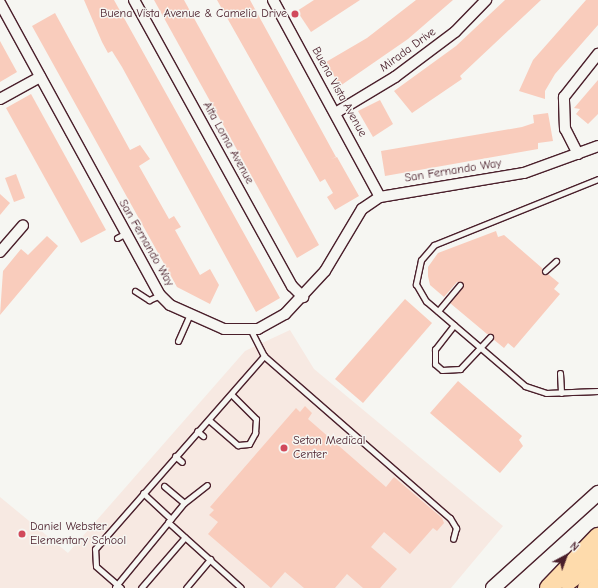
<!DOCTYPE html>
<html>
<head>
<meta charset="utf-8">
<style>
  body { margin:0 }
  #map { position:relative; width:598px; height:588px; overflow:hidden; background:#f6f6f2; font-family:"Comic Neue",sans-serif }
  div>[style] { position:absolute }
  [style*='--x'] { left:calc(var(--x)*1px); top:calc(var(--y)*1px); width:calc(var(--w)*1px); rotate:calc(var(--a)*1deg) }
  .built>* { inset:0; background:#f7e9e2 }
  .building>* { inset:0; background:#f9ccbc }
  .roads { filter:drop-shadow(1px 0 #4a1f2b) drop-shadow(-1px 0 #4a1f2b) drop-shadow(0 1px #4a1f2b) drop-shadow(0 -1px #4a1f2b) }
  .lane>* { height:5px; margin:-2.5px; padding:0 2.5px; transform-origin:2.5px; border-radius:2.5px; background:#f6f6f2 }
  .street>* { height:10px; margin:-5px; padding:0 5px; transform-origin:5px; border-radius:5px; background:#f6f6f2 }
  .secondary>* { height:14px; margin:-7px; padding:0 7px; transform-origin:7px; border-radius:7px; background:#f6f6f2 }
  .highway>* { height:18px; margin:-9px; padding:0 9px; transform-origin:9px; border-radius:9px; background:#fedbac }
  .dots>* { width:11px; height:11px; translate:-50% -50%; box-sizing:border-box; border:2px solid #f6f6f2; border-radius:50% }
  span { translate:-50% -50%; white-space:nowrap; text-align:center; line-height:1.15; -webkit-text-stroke:3px #f6f6f2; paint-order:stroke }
  .poi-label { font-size:12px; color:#4a1f2b }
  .right { translate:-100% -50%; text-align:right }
  .left { translate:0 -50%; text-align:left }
  .street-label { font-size:12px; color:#4a1f2b }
  .north { position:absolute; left:546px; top:536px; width:40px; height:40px; -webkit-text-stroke:3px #f6f6f2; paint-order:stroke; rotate:41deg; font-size:11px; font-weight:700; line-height:16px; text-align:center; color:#4a1f2b }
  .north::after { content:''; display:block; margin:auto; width:14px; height:18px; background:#4a1f2b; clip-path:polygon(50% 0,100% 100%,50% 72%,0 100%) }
</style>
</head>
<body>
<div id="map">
  <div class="built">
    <i style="clip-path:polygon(290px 330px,314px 369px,503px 526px,451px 588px,0 588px,0 497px,68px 553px,245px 351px)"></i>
  </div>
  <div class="building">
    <i style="clip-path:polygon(84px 0,114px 0,280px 298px,256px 312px,122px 67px,112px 51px,108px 53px,102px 42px)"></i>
    <i style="clip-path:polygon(154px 0,184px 0,319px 245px,297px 258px)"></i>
    <i style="clip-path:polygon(217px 0,250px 0,336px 157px,331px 159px,337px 157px,359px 196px,335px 210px,327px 197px,333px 193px,325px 179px,320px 182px)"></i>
    <i style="clip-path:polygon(314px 0,360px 0,311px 32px,297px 11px)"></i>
    <i style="clip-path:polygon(416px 0,453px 0,408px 39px,340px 86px,326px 62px,367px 38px)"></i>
    <i style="clip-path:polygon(505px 0,541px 0,460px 76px,462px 79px,412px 113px,394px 91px,456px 46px)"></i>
    <i style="clip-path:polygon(586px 0,598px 0,598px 25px,555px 74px,545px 91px,545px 99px,519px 91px,533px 60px)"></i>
    <i style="clip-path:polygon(55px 13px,130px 150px,140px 145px,150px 159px,139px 166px,169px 219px,174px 216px,181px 227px,175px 230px,200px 275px,210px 269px,219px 285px,210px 304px,177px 287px,32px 26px)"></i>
    <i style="clip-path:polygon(0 41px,17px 72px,0 82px)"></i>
    <i style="clip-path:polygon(598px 80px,598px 114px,588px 124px,576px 114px,580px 109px,574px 108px)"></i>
    <i style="clip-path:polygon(31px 94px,106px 230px,81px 243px,6px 108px)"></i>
    <i style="clip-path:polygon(380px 100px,393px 124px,373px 137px,358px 111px)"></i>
    <i style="clip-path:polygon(548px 113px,553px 141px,538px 143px,538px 149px,385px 176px,381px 151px,522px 127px,534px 123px,533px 115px)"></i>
    <i style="clip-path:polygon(16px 174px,25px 198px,14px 202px,5px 178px)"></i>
    <i style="clip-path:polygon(0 194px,10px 203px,0 215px)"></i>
    <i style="clip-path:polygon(496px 231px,498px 237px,504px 235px,542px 268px,542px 274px,548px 274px,559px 283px,554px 289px,560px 294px,514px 348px,508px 343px,504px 348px,493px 339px,492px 334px,487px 334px,450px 303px,463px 287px,462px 282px,457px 282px,444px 297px,430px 285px,428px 276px,428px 267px,438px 253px)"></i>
    <i style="clip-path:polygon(47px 236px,58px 246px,0 315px,3px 271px,21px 249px,28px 255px)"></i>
    <i style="clip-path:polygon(405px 299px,432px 323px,363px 403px,335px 379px)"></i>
    <i style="clip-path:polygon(458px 381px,522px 436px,519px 440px,523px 446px,500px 473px,430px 413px)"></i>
    <i style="clip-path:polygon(305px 406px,312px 413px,308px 419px,386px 487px,394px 477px,442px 518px,444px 523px,437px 531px,433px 528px,410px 554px,384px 532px,371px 547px,397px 569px,380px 588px,363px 588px,347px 574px,335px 588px,304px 588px,285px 572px,271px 588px,208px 534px,218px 522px,209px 515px,214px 510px,210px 507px,296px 408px,300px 412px)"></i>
  </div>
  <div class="roads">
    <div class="lane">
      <i style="--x:598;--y:179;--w:177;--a:158.1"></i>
      <i style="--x:434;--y:245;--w:20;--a:131"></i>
      <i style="--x:421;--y:260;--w:25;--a:102"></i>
      <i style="--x:416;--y:284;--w:20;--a:60"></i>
      <i style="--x:426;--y:301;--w:130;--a:40.6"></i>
      <i style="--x:525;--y:386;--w:22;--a:18"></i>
      <i style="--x:546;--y:393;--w:52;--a:-2.2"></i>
      <i style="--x:117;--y:238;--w:10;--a:-29"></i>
      <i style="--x:545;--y:271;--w:15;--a:-42"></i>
      <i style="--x:135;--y:291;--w:17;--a:33"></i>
      <i style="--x:149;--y:300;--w:12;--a:-24"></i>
      <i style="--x:438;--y:311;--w:34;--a:-50"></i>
      <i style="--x:454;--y:325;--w:31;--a:128"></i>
      <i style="--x:435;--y:349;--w:15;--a:90"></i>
      <i style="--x:435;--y:364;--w:9;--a:41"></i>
      <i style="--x:442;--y:370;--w:18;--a:-3"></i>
      <i style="--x:460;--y:369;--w:44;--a:-46.8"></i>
      <i style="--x:178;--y:341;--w:27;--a:-66"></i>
      <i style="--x:264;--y:356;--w:247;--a:41.1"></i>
      <i style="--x:450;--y:518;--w:12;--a:59"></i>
      <i style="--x:456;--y:528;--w:11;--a:105"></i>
      <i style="--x:560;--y:373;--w:20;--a:87"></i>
      <i style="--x:210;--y:421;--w:37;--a:41"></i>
      <i style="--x:238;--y:445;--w:11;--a:-5"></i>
      <i style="--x:249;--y:444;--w:13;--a:-61"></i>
      <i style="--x:255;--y:433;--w:14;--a:-86"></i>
      <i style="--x:256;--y:419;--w:34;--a:-135"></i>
      <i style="--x:197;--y:431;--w:8;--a:40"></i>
      <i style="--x:175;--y:456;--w:9;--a:41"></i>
      <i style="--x:164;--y:486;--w:26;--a:40"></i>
      <i style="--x:143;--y:493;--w:38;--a:43"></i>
      <i style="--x:168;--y:522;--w:98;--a:42.1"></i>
      <i style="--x:115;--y:587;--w:109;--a:-50.6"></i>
      <i style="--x:184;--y:503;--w:29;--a:-38"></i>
      <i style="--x:121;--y:588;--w:33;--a:-139"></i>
      <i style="--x:96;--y:566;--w:17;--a:-93"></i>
      <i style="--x:95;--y:549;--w:257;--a:-48.8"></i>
      <i style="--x:264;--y:356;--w:29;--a:-117"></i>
      <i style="--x:141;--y:588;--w:67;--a:-49.2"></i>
      <i style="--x:186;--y:588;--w:38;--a:-50"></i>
    </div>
    <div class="street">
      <i style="--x:134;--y:0;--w:327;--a:61.1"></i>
      <i style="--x:292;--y:286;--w:16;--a:45"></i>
      <i style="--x:273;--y:0;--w:224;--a:61.5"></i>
      <i style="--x:0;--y:3;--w:333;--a:61.3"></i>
      <i style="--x:160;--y:295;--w:14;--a:45"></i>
      <i style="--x:170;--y:305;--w:59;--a:24"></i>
      <i style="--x:224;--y:329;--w:34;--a:0"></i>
      <i style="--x:258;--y:329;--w:31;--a:-29"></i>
      <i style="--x:285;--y:314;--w:59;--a:-47.1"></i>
      <i style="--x:325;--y:271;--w:72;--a:-59.2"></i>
      <i style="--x:362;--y:209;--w:22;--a:-34"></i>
      <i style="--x:380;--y:197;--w:146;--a:-9.5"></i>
      <i style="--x:524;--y:173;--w:79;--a:-20"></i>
      <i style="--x:0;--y:99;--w:46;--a:-28.8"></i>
      <i style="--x:337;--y:112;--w:68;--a:-31.1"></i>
      <i style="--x:395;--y:77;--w:75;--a:-36.9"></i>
      <i style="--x:455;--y:32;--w:45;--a:-45.9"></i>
      <i style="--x:578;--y:154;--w:28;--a:-117"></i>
      <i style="--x:565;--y:129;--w:32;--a:-92"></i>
      <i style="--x:564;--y:97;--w:55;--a:-51.7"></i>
      <i style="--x:0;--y:252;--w:35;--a:-49"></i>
    </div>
    <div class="secondary">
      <i style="--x:493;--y:588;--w:142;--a:-42.1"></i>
    </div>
    <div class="highway">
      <i style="--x:568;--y:581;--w:38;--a:-37"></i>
      <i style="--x:549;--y:588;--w:71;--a:-46.1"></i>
      <i style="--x:587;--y:588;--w:15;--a:-42"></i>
    </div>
  </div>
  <div class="dots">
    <i style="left:295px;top:14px;background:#d1495b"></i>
    <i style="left:284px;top:448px;background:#d1495b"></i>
    <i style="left:22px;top:534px;background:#d1495b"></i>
  </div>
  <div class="poi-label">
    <span class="right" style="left:287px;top:14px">Buena Vista Avenue &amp; Camelia Drive</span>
    <span class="left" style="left:293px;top:448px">Seton Medical<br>Center</span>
    <span class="left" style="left:30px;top:534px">Daniel Webster<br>Elementary School</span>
  </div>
  <div class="street-label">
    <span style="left:408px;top:50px;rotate:-36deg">Mirada Drive</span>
    <span style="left:339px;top:92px;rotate:61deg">Buena Vista Avenue</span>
    <span style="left:228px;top:143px;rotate:61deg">Alta Loma Avenue</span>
    <span style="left:453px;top:171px;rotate:-9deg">San Fernando Way</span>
    <span style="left:146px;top:243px;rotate:60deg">San Fernando Way</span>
  </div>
  <div class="north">N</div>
</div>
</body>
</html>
